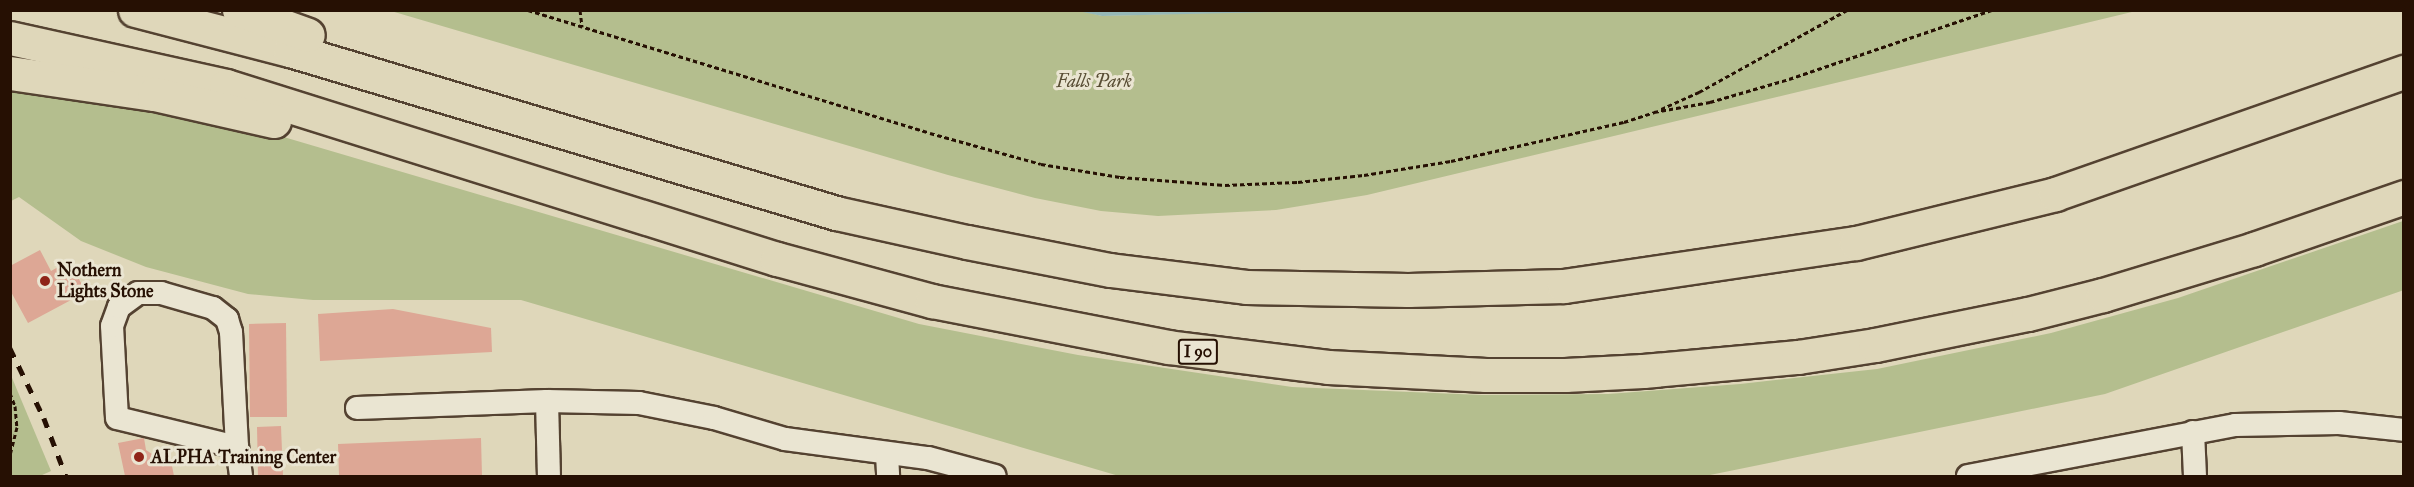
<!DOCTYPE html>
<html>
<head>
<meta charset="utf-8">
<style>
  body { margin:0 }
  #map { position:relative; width:2414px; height:487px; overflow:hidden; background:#dfd7ba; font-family:"IM FELL Great Primer",serif }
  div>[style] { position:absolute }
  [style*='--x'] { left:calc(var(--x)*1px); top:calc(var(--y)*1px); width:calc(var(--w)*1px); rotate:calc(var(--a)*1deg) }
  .green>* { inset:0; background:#b4be8e }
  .water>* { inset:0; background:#95b8b7 }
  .building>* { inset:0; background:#dda795 }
  .path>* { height:3px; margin-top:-1.5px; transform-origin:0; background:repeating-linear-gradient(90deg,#261003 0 4.5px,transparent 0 7.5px) }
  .roads { filter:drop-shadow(2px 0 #544231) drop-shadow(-2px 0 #544231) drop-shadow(0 2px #544231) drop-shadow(0 -2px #544231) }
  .minor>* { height:22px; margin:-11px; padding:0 11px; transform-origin:11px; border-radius:11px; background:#eae5d2 }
  .highway>* { height:33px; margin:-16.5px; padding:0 16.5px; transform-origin:16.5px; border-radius:16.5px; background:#dfd7ba }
  .rail>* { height:4.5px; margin-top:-2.25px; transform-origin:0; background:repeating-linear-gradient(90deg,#261003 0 10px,transparent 0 20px) }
  .dots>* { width:16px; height:16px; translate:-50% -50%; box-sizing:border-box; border:3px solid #eae5d2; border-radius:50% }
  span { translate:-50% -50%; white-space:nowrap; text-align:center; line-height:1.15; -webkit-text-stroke:6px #eae5d2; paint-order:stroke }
  .shield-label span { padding:2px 4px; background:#eae5d2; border:2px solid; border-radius:4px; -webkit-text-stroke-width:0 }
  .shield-label { font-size:16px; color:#261003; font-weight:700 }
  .park-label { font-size:18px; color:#584d34; font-style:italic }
  .poi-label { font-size:18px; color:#261003; font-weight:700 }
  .left { translate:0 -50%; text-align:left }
  .frame { position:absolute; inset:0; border:12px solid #261003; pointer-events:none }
</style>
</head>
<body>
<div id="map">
  <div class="green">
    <i style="clip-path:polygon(1078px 10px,1102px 16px,1319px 10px,2136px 11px,1367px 195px,1276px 210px,1158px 216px,1101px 211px,1035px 198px,948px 175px,391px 11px)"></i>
    <i style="clip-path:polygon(11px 85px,246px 126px,919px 324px,1078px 355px,1292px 387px,1482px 395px,1608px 394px,1740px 384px,1877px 369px,2051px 333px,2178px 298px,2403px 221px,2404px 290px,2105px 394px,1705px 476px,1119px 476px,521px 300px,313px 300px,248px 294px,146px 267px,81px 241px,19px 197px,11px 201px)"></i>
    <i style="clip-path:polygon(10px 373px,51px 471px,40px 476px,11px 476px)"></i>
  </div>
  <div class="water">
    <i style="clip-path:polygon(1078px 11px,1319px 11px,1102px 16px)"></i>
  </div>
  <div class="building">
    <i style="clip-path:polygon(40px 250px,51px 271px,69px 261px,86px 292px,28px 323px,10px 290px,10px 266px)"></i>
    <i style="clip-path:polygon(393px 309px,491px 328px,492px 352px,320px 361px,318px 314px)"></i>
    <i style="clip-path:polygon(286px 323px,287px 417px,250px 417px,249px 324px)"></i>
    <i style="clip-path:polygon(281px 426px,283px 476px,258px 476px,257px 427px)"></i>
    <i style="clip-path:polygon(144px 438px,146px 450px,158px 458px,170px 456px,174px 476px,125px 476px,118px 443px)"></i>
    <i style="clip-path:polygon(481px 438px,482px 476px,339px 476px,338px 444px)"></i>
  </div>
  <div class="path">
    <i style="--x:528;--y:10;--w:420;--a:17"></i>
    <i style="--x:930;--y:133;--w:115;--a:15.6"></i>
    <i style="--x:1041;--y:164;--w:80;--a:9.3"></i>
    <i style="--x:1120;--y:177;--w:105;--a:4.4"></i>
    <i style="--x:1225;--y:185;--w:73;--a:-2.4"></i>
    <i style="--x:1298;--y:182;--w:66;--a:-6.1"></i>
    <i style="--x:1364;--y:175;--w:88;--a:-9.1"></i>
    <i style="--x:1451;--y:161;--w:177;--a:-12.7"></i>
    <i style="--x:1624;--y:122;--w:32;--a:-18"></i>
    <i style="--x:1654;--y:112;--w:57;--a:-10.1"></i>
    <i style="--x:1710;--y:102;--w:82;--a:-16.2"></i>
    <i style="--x:1789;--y:79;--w:214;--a:-18.8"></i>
    <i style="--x:580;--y:10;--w:17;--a:83"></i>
    <i style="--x:1661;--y:109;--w:42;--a:-24.1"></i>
    <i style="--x:1699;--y:92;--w:169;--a:-29"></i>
    <i style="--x:10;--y:393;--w:14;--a:69"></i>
    <i style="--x:15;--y:406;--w:21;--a:85"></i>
    <i style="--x:17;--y:427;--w:29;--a:104"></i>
  </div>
  <div class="roads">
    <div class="minor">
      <i style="--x:547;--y:401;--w:75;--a:88.5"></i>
      <i style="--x:357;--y:408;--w:190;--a:-2.1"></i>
      <i style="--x:547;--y:401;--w:92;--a:1.2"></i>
      <i style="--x:639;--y:403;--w:76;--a:11.3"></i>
      <i style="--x:714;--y:418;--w:74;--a:16.5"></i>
      <i style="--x:785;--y:439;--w:144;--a:7.6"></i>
      <i style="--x:928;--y:458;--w:69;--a:15"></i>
      <i style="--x:2193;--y:432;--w:44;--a:87.4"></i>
      <i style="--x:237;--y:447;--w:123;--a:-166.4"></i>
      <i style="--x:117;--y:418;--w:92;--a:-93.1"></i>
      <i style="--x:112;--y:326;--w:20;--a:-70"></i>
      <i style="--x:119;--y:307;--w:24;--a:-36"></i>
      <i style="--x:138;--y:293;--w:23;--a:0"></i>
      <i style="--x:161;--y:293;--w:54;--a:16.1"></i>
      <i style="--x:213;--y:308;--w:18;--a:38"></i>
      <i style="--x:227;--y:319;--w:14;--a:73"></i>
      <i style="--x:231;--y:332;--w:115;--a:87"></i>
      <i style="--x:237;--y:447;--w:29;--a:82"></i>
      <i style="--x:887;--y:454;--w:22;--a:87"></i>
      <i style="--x:1968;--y:476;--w:272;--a:-10.8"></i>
      <i style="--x:2235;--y:425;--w:104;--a:-1.1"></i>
      <i style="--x:2339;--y:423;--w:65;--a:6.1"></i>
    </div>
    <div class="highway">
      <i style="--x:135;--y:10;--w:160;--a:14.5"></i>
      <i style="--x:290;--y:50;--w:570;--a:16.62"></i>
      <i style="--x:836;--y:213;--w:134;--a:12.5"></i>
      <i style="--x:967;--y:242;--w:146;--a:11.1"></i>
      <i style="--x:1110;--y:270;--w:137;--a:7.1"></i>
      <i style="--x:1246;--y:287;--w:162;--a:1.1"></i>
      <i style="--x:1408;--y:290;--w:156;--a:-1.5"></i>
      <i style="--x:1564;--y:286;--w:295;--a:-8.4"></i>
      <i style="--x:1856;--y:243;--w:205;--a:-13.8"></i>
      <i style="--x:2055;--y:194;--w:370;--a:-19.3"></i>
      <i style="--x:239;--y:10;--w:73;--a:19.9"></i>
      <i style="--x:10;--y:38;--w:221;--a:12.5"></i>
      <i style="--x:226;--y:86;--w:578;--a:17.43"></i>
      <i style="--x:777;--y:259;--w:161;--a:15.2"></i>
      <i style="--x:932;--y:301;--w:240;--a:11"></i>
      <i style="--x:1168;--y:347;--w:161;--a:7.1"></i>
      <i style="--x:1328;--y:367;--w:158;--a:2.9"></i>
      <i style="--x:1486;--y:375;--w:79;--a:0"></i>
      <i style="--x:1565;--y:375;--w:78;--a:-2.9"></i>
      <i style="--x:1643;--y:371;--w:156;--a:-5.2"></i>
      <i style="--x:1798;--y:357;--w:78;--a:-8.9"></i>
      <i style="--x:1875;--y:345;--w:156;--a:-11.5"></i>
      <i style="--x:2028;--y:314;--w:77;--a:-14.2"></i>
      <i style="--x:2103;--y:295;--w:158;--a:-16.9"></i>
      <i style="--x:2254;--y:249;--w:159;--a:-19.1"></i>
      <i style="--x:10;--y:73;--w:146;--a:8.3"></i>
      <i style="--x:154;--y:94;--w:123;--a:12.7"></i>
    </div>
  </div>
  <div class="rail">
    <i style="--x:10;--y:348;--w:78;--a:64.1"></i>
    <i style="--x:44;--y:418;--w:62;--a:69.2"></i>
  </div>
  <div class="dots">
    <i style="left:45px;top:281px;background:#8f2418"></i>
    <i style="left:139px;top:457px;background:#8f2418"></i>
  </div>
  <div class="shield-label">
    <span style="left:1198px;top:352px">I 90</span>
  </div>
  <div class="park-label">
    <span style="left:1094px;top:81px">Falls Park</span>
  </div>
  <div class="poi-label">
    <span class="left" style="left:57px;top:281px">Nothern<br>Lights Stone</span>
    <span class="left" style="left:151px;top:457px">ALPHA Training Center</span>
  </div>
  <div class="frame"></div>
</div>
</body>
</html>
